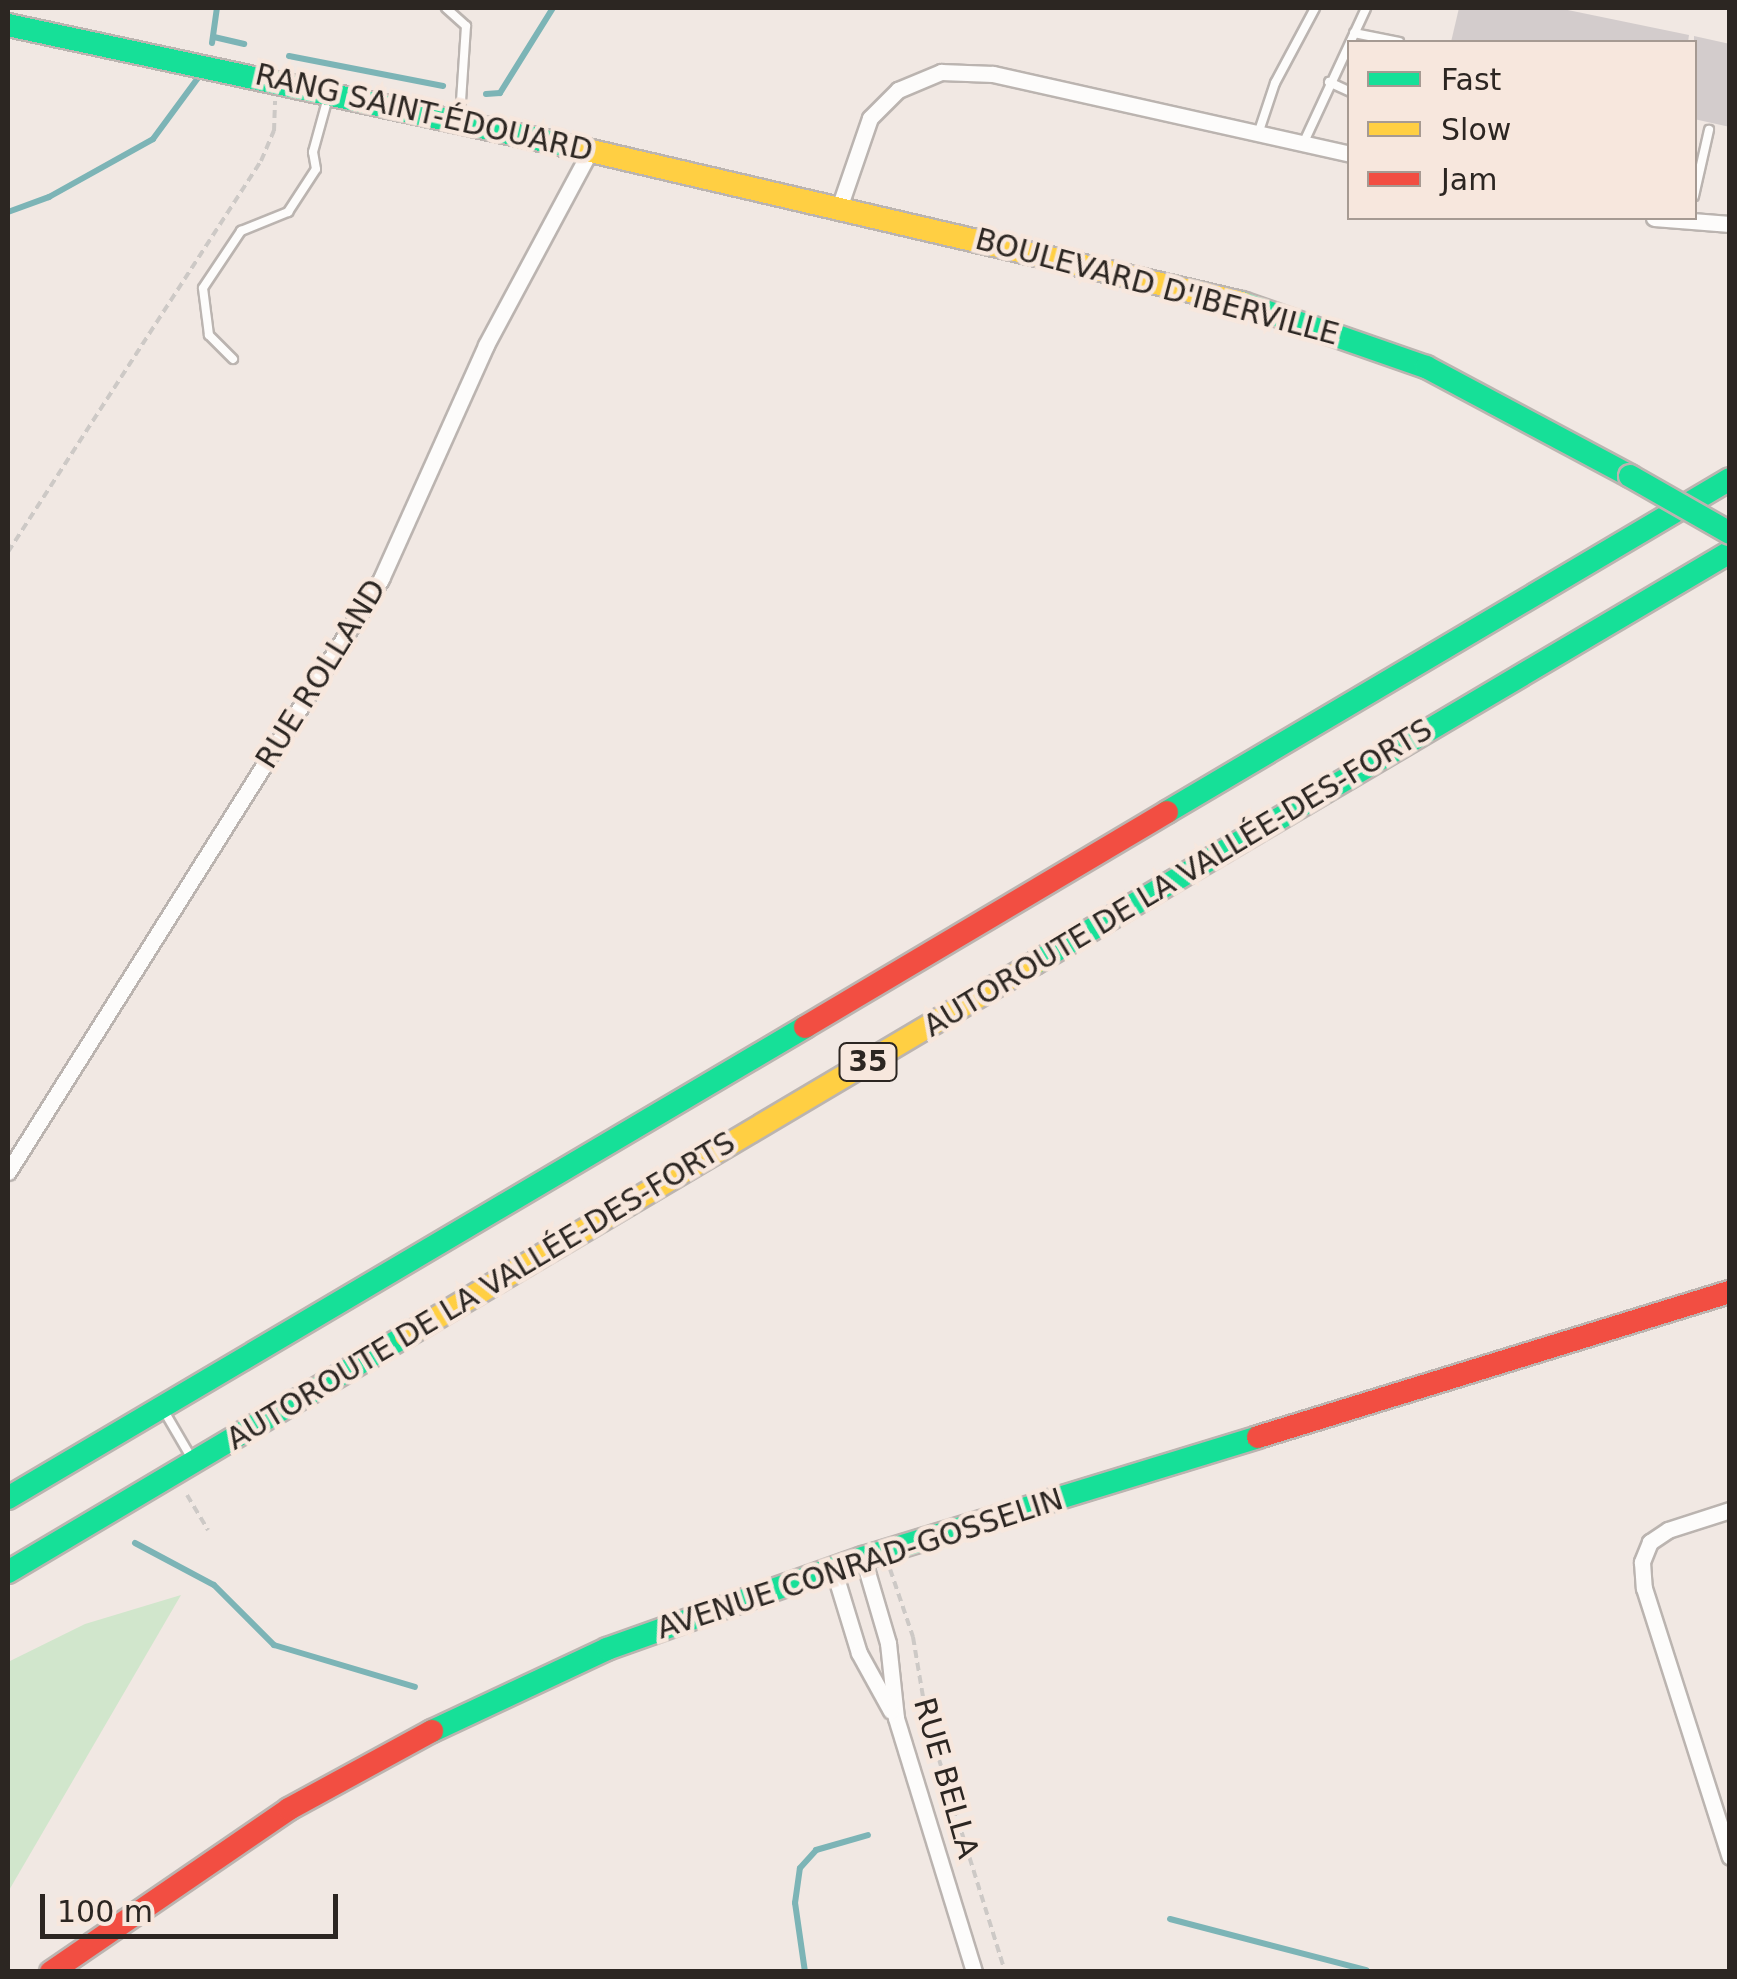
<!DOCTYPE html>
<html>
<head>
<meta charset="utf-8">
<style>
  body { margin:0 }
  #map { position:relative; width:1737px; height:1979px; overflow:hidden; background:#f1e8e3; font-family:"DejaVu Sans",sans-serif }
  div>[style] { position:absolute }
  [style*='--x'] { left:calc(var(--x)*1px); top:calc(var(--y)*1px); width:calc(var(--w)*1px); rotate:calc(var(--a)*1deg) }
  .green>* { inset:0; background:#d1e6cc }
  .stream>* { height:6px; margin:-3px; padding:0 3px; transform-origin:3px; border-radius:3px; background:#7cb4b6 }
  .building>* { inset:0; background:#d3cccc }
  .path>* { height:4px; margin-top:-2px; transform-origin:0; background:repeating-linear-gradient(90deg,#cdc9c6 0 8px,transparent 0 13px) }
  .roads { filter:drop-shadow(2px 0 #bbb4b0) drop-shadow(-2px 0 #bbb4b0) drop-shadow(0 2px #bbb4b0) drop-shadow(0 -2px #bbb4b0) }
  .lane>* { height:8px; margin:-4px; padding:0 4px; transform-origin:4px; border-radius:4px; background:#fdfcfb }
  .street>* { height:15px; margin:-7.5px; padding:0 7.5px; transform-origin:7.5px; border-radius:7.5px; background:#fdfcfb }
  .fast>* { height:22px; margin:-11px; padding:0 11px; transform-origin:11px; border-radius:11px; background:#16e098 }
  .slow>* { height:22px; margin:-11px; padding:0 11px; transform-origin:11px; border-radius:11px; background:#ffcf43 }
  .jam>* { height:22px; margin:-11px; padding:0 11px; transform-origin:11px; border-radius:11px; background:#f24e42 }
  .bridges { filter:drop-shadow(2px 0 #bbb4b0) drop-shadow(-2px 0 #bbb4b0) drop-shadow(0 2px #bbb4b0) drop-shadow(0 -2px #bbb4b0) }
  .fast-bridge>* { height:22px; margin:-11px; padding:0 11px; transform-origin:11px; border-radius:11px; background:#16e098 }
  span { translate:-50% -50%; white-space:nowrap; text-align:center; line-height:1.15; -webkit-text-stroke:9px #f7e7dd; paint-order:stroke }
  .shield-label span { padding:2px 8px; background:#f7e7dd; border:2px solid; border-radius:8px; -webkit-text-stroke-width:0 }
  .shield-label { font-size:28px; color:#2c2622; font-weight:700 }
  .street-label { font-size:30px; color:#2c2622 }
  .frame { position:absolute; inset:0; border:10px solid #2c2622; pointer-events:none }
  .legend { position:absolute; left:1347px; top:40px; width:350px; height:180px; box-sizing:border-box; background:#f7e7dd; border:2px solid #a69a92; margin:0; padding:12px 18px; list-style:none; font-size:30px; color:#2c2622 }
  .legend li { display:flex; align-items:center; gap:20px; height:50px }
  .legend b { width:50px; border:2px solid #a69a92 }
  .scale { position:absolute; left:40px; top:1894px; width:298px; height:45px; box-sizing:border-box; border:5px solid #2c2622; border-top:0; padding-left:12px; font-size:30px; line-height:35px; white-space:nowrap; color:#2c2622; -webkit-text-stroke:8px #f7e7dd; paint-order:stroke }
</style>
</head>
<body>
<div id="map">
  <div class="green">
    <i style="clip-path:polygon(181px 1595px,8px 1892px,8px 1662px,85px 1624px)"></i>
  </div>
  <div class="stream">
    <i style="--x:214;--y:37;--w:31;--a:13"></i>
    <i style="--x:212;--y:43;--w:35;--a:-82"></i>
    <i style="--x:289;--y:56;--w:157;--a:11"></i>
    <i style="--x:486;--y:94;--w:14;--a:-4"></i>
    <i style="--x:500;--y:93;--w:100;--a:-58.1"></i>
    <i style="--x:8;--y:212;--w:44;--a:-20.1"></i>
    <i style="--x:49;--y:197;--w:119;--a:-29.1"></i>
    <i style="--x:153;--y:139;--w:76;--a:-53.6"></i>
    <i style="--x:135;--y:1543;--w:89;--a:28"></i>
    <i style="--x:214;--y:1585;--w:85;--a:45"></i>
    <i style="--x:274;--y:1645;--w:147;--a:16.6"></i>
    <i style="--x:1170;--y:1919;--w:203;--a:14.6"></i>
    <i style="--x:805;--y:1972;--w:70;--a:-98.2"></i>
    <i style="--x:795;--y:1903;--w:35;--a:-82"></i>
    <i style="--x:800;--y:1868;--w:24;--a:-48"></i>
    <i style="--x:816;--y:1850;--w:54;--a:-16.1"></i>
  </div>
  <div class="building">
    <i style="clip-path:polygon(1459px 8px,1558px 8px,1689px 35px,1688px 42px,1451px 42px)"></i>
    <i style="clip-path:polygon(1694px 36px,1730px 44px,1730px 127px,1694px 119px)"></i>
  </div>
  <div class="path">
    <i style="--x:8;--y:552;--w:466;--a:-57.1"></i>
    <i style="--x:261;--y:161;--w:33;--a:-67"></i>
    <i style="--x:274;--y:131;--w:30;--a:-88"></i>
    <i style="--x:187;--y:1495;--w:41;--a:59"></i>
    <i style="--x:890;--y:1569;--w:72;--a:71.3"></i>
    <i style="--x:913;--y:1637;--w:85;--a:80.5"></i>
    <i style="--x:927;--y:1721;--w:263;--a:72.7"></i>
  </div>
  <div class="roads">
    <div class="lane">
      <i style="--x:446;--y:8;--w:27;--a:42"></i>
      <i style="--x:466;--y:26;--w:90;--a:93.8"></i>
      <i style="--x:1354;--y:33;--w:46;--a:11.3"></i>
      <i style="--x:1329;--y:82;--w:23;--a:25"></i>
      <i style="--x:1258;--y:134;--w:54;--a:-71.6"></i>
      <i style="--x:1275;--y:83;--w:85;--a:-61.9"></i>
      <i style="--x:1303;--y:144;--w:150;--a:-65.1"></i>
      <i style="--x:1694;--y:196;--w:68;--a:-77.2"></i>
      <i style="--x:233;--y:359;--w:34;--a:-135"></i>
      <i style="--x:209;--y:335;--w:47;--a:-97.3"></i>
      <i style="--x:203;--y:288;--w:69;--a:-56.3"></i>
      <i style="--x:241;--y:231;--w:51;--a:-22"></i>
      <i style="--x:288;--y:212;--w:51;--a:-56.9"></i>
      <i style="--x:316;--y:169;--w:17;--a:-100"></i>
      <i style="--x:313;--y:152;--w:60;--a:-74.6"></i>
      <i style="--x:164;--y:1411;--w:56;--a:59.7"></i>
    </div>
    <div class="street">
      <i style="--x:839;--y:208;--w:95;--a:-71"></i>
      <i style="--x:870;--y:118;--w:40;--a:-45"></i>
      <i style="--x:898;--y:90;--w:47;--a:-22.7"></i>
      <i style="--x:941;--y:72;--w:52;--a:2.2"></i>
      <i style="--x:993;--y:74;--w:366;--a:12.6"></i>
      <i style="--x:1654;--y:218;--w:76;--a:4.5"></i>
      <i style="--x:8;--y:1172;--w:701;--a:-57.83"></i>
      <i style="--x:381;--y:579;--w:256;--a:-65.8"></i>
      <i style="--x:486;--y:345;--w:220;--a:-61.8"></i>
      <i style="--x:1730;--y:1510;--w:65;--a:162.1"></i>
      <i style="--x:1668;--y:1530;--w:22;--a:146"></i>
      <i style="--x:1650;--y:1542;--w:22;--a:112"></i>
      <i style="--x:1642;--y:1562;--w:26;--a:86"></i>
      <i style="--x:1644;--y:1588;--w:282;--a:72.3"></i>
      <i style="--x:863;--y:1558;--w:89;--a:73.6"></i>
      <i style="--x:888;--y:1643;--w:75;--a:83.9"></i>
      <i style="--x:896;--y:1718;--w:266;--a:72.9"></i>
      <i style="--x:833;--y:1568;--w:89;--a:73"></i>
      <i style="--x:859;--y:1653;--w:66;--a:61.1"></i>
    </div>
    <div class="fast">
      <i style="--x:8;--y:25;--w:592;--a:12.18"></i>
      <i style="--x:1242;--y:303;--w:195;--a:19.2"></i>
      <i style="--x:1426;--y:367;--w:231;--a:28.1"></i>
      <i style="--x:1167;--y:812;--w:654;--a:-30.6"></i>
      <i style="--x:1035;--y:963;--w:807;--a:-30.6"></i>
      <i style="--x:8;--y:1498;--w:926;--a:-30.58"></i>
      <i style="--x:8;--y:1572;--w:463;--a:-30.7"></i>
      <i style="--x:432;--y:1731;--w:193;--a:-25.1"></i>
      <i style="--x:607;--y:1649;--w:272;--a:-19.6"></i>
      <i style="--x:863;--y:1558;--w:413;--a:-17"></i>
    </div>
    <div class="slow">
      <i style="--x:587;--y:150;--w:673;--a:13.15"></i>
      <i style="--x:406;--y:1336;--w:731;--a:-30.67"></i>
    </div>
    <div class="jam">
      <i style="--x:805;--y:1027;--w:421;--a:-30.7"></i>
      <i style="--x:1258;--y:1437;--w:494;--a:-17.1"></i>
      <i style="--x:51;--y:1972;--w:288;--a:-34.4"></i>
      <i style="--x:289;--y:1809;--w:163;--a:-28.6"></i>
    </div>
  </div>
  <div class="bridges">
    <div class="fast-bridge">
      <i style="--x:1630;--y:476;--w:115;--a:29.7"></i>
    </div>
  </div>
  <div class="shield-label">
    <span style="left:868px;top:1062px">35</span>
  </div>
  <div class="street-label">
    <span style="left:424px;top:113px;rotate:13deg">RANG SAINT-ÉDOUARD</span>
    <span style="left:1157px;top:287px;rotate:15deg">BOULEVARD D'IBERVILLE</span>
    <span style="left:321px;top:674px;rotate:-58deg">RUE ROLLAND</span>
    <span style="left:1178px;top:878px;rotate:-31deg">AUTOROUTE DE LA VALLÉE-DES-FORTS</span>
    <span style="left:481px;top:1291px;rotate:-31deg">AUTOROUTE DE LA VALLÉE-DES-FORTS</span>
    <span style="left:860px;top:1564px;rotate:-18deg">AVENUE CONRAD-GOSSELIN</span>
    <span style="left:946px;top:1778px;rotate:74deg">RUE BELLA</span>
  </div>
  <div class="frame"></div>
  <ul class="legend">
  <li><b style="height:12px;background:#16e098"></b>Fast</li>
  <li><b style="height:12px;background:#ffcf43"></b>Slow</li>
  <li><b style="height:12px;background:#f24e42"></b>Jam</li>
  </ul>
  <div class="scale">100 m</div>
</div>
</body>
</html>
